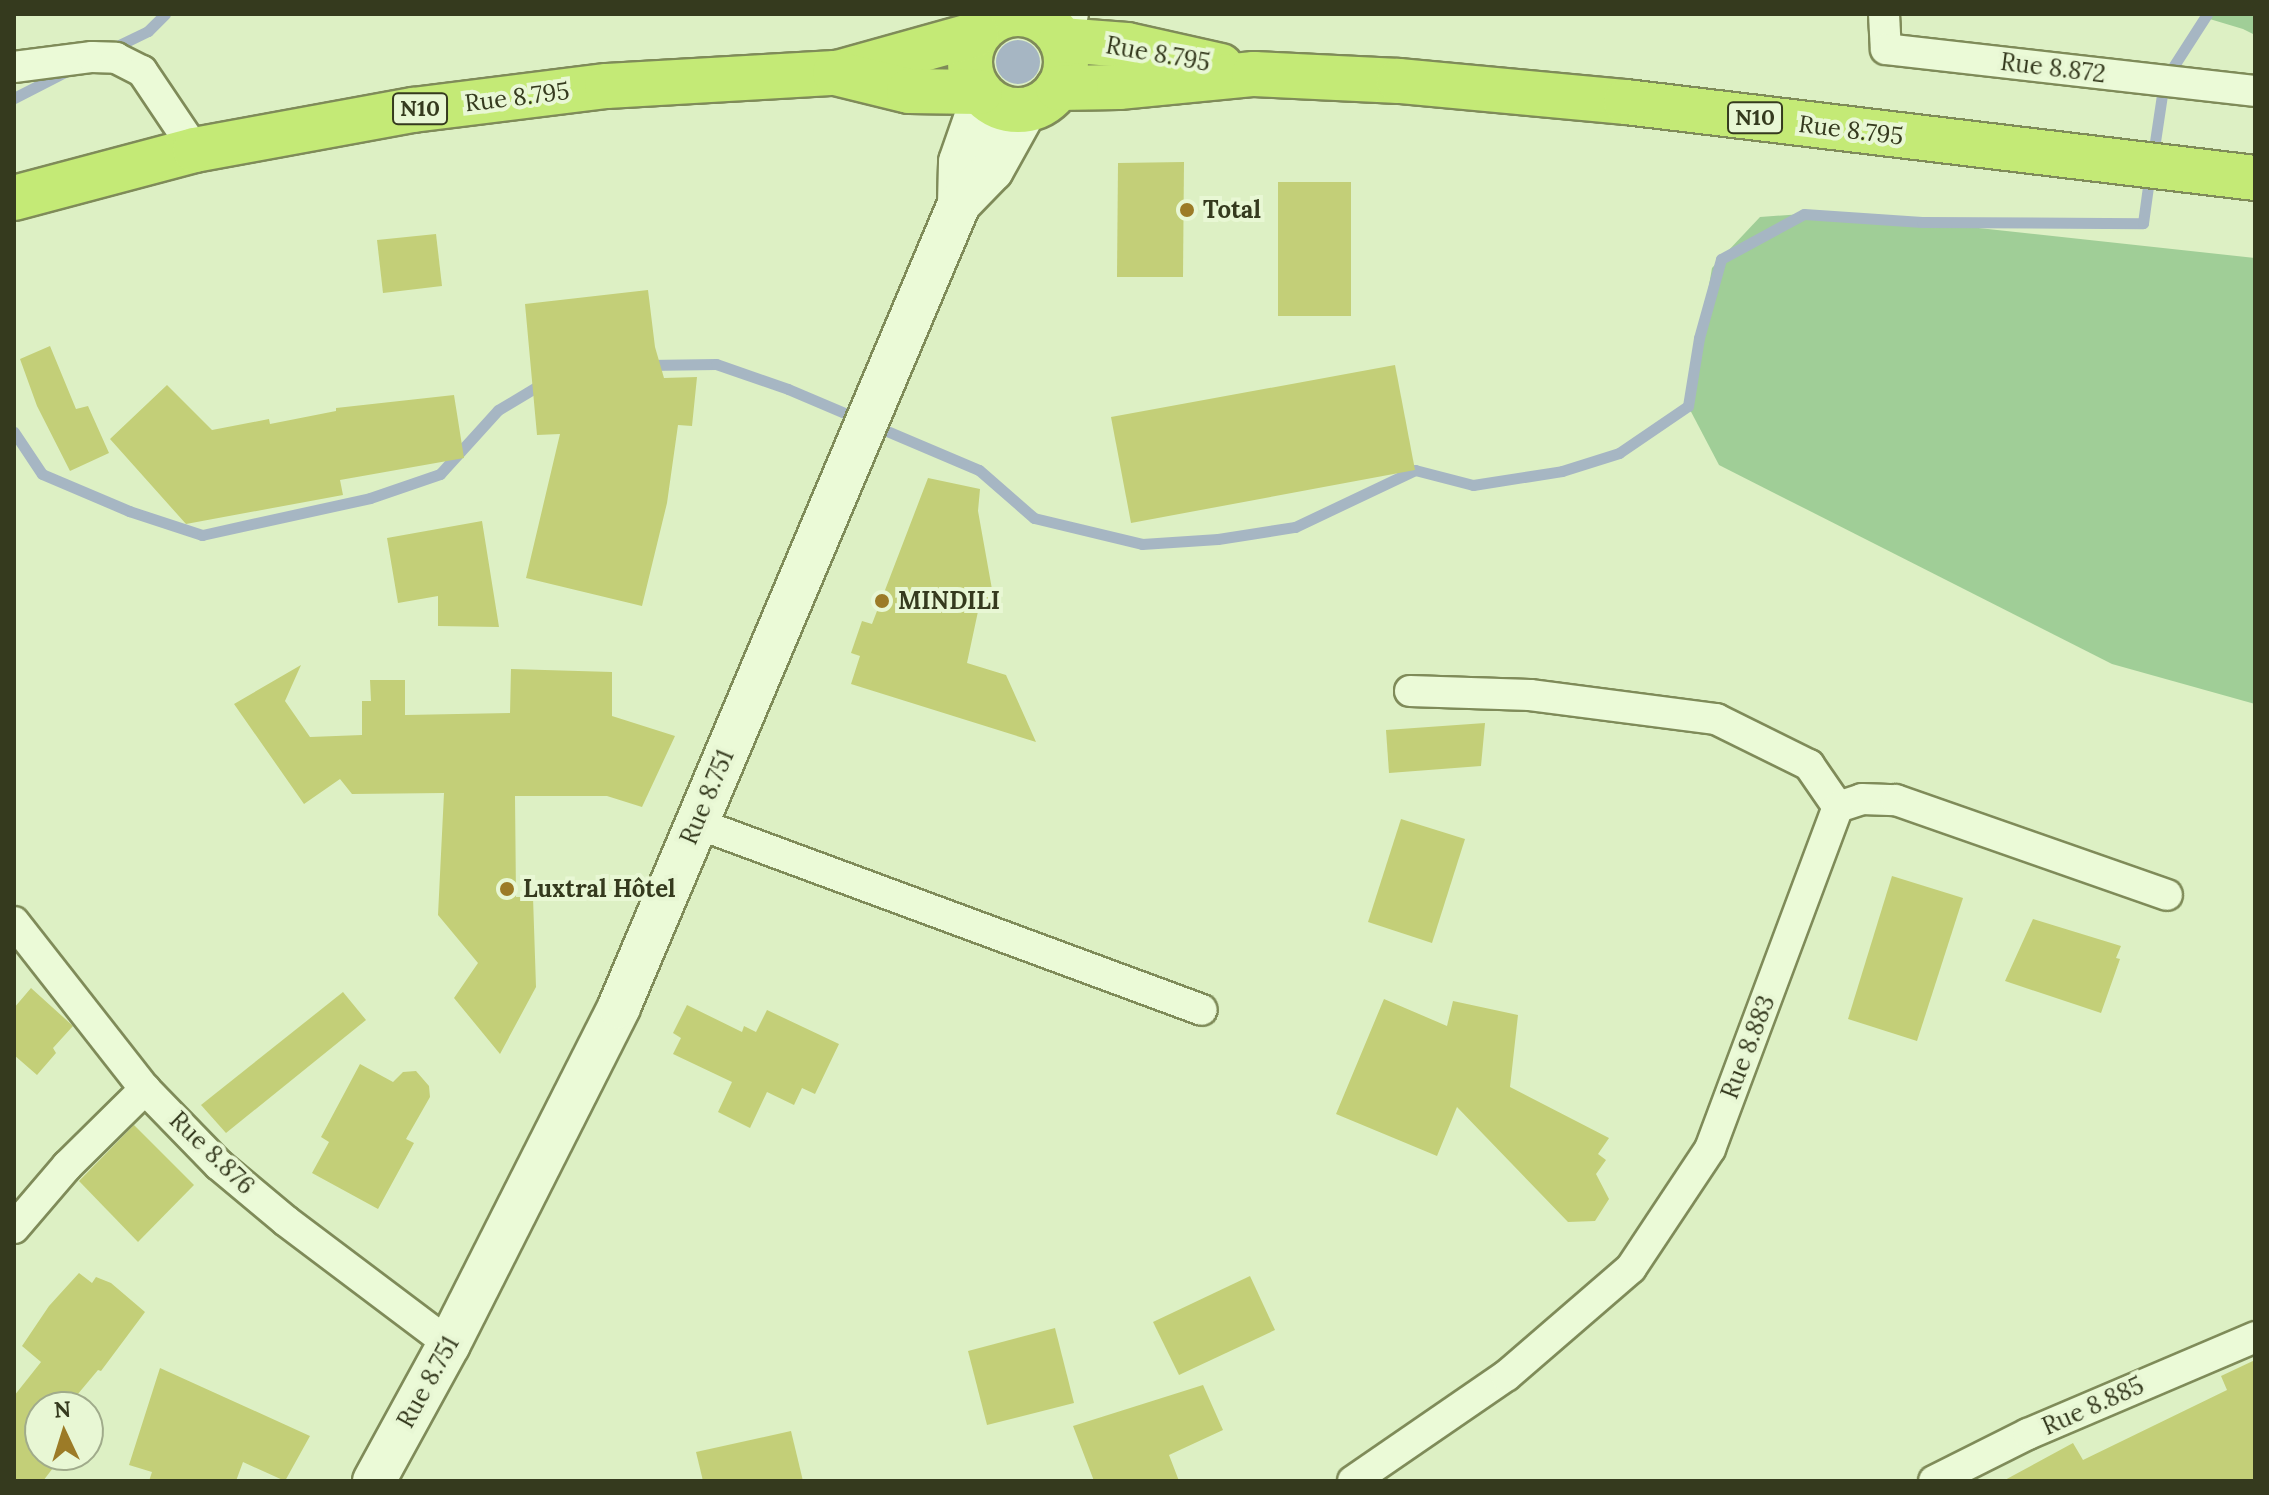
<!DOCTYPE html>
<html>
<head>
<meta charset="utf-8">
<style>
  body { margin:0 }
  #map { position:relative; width:2269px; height:1495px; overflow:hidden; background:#ddf0c4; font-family:Lora,serif }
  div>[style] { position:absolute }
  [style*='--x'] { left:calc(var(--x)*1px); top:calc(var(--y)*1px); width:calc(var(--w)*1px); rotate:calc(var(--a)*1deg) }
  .green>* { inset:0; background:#a0ce97 }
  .water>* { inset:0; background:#a6b6c3 }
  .round { border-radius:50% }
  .stream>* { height:11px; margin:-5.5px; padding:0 5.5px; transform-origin:5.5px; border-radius:5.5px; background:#a6b6c3 }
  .building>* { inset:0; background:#c3cf78 }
  .roads { filter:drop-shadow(2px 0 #7f8b59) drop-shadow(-2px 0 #7f8b59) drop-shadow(0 2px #7f8b59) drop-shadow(0 -2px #7f8b59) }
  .minor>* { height:30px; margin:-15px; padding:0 15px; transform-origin:15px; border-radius:15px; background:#ebfad7 }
  .secondary>* { height:42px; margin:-21px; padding:0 21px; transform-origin:21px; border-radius:21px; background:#ebfad7 }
  .trunk>* { height:44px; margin:-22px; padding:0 22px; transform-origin:22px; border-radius:22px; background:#c4ea76 }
  .trunk>.ring { margin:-22px; padding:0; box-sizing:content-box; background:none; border:44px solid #c4ea76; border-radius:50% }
  .dots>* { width:22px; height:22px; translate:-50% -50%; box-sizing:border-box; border:4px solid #e8f7d4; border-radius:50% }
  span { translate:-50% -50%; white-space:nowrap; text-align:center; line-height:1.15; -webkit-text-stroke:8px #e8f7d4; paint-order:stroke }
  .shield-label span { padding:2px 6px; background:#e8f7d4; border:2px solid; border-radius:6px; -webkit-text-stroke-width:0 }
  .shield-label { font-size:22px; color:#353a1e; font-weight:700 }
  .street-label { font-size:24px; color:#353a1e }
  .poi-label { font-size:24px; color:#353a1e; font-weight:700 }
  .left { translate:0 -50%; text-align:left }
  .frame { position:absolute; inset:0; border:16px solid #353a1e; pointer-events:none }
  .north { position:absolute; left:24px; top:1391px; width:80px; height:80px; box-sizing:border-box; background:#e8f7d4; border:2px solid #a0ab8b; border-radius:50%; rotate:356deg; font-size:22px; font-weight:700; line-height:32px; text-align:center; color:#353a1e }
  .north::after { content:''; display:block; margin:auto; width:28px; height:36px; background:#9c7b27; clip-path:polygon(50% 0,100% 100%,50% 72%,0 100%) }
</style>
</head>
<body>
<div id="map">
  <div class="green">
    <i style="clip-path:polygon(2193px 14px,2255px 14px,2255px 35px,2243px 29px)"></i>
    <i style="clip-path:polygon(1831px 212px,2255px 258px,2255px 704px,2112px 664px,1719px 465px,1688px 406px,1712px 268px,1760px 217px)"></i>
  </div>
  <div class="water">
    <i class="round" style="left:996px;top:40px;width:44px;height:44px"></i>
  </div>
  <div class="stream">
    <i style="--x:111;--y:49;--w:41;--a:-25.9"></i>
    <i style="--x:148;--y:31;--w:24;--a:-45"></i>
    <i style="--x:14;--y:98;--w:59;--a:-27"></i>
    <i style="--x:2153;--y:155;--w:75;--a:-81.5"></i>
    <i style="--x:2164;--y:81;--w:80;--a:-57.3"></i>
    <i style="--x:648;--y:365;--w:68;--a:-0.8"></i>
    <i style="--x:716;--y:364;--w:76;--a:19.1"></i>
    <i style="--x:788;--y:389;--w:207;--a:23"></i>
    <i style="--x:979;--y:470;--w:73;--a:41.1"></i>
    <i style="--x:1034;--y:518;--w:111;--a:13.5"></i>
    <i style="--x:1142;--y:544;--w:76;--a:-3.8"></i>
    <i style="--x:1218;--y:539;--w:78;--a:-8.9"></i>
    <i style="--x:1295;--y:527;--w:133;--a:-25.4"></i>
    <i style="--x:1415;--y:470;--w:60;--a:14.5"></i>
    <i style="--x:1473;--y:485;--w:90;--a:-8.9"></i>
    <i style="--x:1562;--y:471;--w:60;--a:-17.5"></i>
    <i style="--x:1619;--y:453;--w:83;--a:-34.3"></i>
    <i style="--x:1688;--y:406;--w:69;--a:-80.8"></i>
    <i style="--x:1699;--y:338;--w:82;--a:-74.4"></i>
    <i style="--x:1721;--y:259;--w:94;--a:-28.5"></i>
    <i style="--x:1804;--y:214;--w:118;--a:3.9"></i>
    <i style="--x:1922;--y:222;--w:221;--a:0.3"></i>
    <i style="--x:2143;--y:223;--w:51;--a:-82.2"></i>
    <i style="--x:14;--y:432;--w:50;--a:56.3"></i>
    <i style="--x:42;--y:474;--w:95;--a:23"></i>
    <i style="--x:129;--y:511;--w:77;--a:18.2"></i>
    <i style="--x:202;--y:535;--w:172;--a:-12.4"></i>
    <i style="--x:370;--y:498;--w:74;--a:-18.9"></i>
    <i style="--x:440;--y:474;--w:86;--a:-47.8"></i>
    <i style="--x:498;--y:410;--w:52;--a:-31"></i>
  </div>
  <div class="building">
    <i style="clip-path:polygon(1184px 162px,1183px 277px,1117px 277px,1118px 163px)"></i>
    <i style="clip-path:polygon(1278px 182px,1351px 182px,1351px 316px,1278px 316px)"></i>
    <i style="clip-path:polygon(436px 234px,442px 286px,383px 293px,377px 240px)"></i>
    <i style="clip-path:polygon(648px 290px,655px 347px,664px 378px,697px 377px,692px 426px,678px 425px,667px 503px,642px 606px,526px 578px,560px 434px,537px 435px,525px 304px)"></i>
    <i style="clip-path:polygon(50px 346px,76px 409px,88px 406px,109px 453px,70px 471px,37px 406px,20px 359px)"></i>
    <i style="clip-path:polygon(1395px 365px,1415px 470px,1131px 523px,1111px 417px)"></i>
    <i style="clip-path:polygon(167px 385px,212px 430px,269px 419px,270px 424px,336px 411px,336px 408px,454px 395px,464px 458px,340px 480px,343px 495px,186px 524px,110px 439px)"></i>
    <i style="clip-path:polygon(928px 478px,980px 489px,978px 511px,995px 606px,980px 602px,967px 663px,1006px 675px,1036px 742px,851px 684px,860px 656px,851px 653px,862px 621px,872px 624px)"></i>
    <i style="clip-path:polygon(482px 521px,499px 627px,438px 626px,438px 596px,398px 603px,387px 538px)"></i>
    <i style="clip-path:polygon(301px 665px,285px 701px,310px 737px,362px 735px,362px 701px,371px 701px,370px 680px,405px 680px,405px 715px,510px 713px,511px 669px,612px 672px,612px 716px,675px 736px,642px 807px,607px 796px,515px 796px,516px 897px,533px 897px,536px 987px,500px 1054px,454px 998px,478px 963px,438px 915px,444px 793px,352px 794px,340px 779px,304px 804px,234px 704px)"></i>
    <i style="clip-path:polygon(1485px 723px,1481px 766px,1389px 773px,1386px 730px)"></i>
    <i style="clip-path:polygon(1401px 819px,1465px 839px,1432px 943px,1368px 922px)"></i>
    <i style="clip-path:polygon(1892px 876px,1963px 898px,1917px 1041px,1848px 1019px)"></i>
    <i style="clip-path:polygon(2033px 919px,2121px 946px,2116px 958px,2120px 959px,2101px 1013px,2005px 981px)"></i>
    <i style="clip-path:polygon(31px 988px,73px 1026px,53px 1048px,56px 1053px,37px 1075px,14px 1055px,14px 1008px)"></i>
    <i style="clip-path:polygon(343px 992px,366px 1020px,226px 1133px,201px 1105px)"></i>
    <i style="clip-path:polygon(1384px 999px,1447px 1026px,1453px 1001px,1518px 1015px,1510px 1087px,1609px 1138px,1598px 1154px,1606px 1160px,1596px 1174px,1609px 1199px,1595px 1221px,1568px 1222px,1457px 1107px,1437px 1156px,1336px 1114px)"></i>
    <i style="clip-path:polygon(687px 1005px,742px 1032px,744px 1026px,756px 1032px,767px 1010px,839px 1044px,815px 1094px,802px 1088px,794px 1105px,767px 1092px,750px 1128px,718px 1112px,732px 1082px,673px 1054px,681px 1038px,673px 1033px)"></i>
    <i style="clip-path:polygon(360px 1064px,393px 1082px,403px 1072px,416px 1071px,429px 1086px,430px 1097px,406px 1139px,414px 1143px,378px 1209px,312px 1173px,329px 1142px,321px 1137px)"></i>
    <i style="clip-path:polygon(134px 1125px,194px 1185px,138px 1242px,79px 1181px)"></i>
    <i style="clip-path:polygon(79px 1273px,92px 1283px,96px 1277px,111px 1283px,145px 1312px,101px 1371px,98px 1370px,67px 1407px,40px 1407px,40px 1455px,63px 1455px,43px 1481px,14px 1481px,14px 1396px,41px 1362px,22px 1346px,49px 1306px)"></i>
    <i style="clip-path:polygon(1250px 1276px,1275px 1330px,1179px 1375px,1153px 1322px)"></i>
    <i style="clip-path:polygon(1055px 1328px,1074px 1403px,987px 1425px,968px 1351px)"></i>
    <i style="clip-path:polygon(2255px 1360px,2255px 1481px,2003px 1481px,2073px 1443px,2083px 1460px,2227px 1390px,2221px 1376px)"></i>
    <i style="clip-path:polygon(160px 1368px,310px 1436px,285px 1481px,243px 1462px,236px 1481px,149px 1481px,152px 1472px,129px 1465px)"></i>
    <i style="clip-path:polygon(1203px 1385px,1223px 1430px,1169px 1455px,1179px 1481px,1094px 1481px,1073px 1426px)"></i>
    <i style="clip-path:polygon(791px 1431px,803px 1481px,703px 1481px,696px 1452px)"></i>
  </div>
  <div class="roads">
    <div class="minor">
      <i style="--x:1884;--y:14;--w:35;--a:87"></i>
      <i style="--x:1886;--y:49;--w:371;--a:6.5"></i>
      <i style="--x:14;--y:67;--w:79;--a:-7.3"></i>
      <i style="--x:92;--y:57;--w:24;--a:2"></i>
      <i style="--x:116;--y:58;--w:29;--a:27"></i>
      <i style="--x:142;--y:71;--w:95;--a:56.1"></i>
      <i style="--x:1410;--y:691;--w:120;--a:1.9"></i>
      <i style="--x:1530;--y:695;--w:188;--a:7.4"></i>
      <i style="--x:1716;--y:719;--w:104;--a:26.3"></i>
      <i style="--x:1809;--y:765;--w:51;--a:55.4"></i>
      <i style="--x:696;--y:823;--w:539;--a:20.28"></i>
      <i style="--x:14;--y:922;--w:212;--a:51.9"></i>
      <i style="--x:145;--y:1089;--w:106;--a:45.8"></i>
      <i style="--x:219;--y:1165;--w:87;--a:39.9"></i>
      <i style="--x:286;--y:1221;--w:204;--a:37"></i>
      <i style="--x:14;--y:1228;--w:82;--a:-49.5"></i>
      <i style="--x:67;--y:1166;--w:110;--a:-44.6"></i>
      <i style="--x:1353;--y:1481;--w:186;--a:-34.5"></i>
      <i style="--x:1506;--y:1376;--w:165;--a:-40.8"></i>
      <i style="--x:1631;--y:1268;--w:143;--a:-56.4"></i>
      <i style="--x:1710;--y:1149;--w:365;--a:-69.5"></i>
      <i style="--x:1838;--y:807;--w:25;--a:-18"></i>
      <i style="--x:1862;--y:799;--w:34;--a:2"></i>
      <i style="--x:1896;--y:800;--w:287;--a:19.3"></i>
      <i style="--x:1934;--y:1481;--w:105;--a:-26.6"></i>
      <i style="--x:2028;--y:1434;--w:247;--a:-23.1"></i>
    </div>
    <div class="secondary">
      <i style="--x:1005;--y:16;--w:2;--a:-63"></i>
      <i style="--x:1059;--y:37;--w:24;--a:-71"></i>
      <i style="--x:959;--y:204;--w:42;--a:-88.6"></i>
      <i style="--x:960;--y:162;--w:70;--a:-70.8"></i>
      <i style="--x:374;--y:1481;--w:156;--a:-61.3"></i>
      <i style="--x:449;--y:1344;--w:377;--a:-63.2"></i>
      <i style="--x:619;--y:1007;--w:872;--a:-67.05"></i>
      <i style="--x:959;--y:204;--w:47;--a:-45.9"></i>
      <i style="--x:992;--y:170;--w:70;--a:-60.9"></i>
    </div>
    <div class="trunk">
      <i class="ring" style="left:970px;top:14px;width:52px;height:52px"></i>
      <i style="--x:1061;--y:40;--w:66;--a:4.3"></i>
      <i style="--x:1127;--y:45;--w:96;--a:12.6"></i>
      <i style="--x:841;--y:72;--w:141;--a:-15.6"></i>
      <i style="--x:1058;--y:88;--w:61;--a:-0.9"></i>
      <i style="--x:1119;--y:87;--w:136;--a:-5.5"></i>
      <i style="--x:1254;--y:74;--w:145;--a:2.8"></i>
      <i style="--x:1399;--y:81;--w:228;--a:5.3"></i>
      <i style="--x:1626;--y:102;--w:634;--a:6.89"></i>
      <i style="--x:14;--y:198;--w:187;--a:-14.9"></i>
      <i style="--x:195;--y:150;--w:222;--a:-10.4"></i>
      <i style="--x:413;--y:110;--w:195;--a:-7.1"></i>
      <i style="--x:607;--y:86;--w:228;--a:-3.3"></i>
      <i style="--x:835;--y:73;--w:76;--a:13.7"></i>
      <i style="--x:909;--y:91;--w:71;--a:0.8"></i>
    </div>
  </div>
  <div class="dots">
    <i style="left:1187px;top:210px;background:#9c7b27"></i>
    <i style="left:882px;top:601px;background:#9c7b27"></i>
    <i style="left:507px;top:889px;background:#9c7b27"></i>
  </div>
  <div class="shield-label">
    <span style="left:420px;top:109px">N10</span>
    <span style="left:1755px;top:118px">N10</span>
  </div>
  <div class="street-label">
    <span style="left:1158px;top:54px;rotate:10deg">Rue 8.795</span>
    <span style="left:2053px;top:68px;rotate:7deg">Rue 8.872</span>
    <span style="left:517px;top:97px;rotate:-7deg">Rue 8.795</span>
    <span style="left:1851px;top:130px;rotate:7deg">Rue 8.795</span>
    <span style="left:707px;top:797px;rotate:-67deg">Rue 8.751</span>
    <span style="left:1748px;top:1047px;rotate:-69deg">Rue 8.883</span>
    <span style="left:212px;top:1153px;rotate:44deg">Rue 8.876</span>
    <span style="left:428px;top:1382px;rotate:-61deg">Rue 8.751</span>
    <span style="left:2093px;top:1406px;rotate:-24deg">Rue 8.885</span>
  </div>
  <div class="poi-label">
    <span class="left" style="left:1203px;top:210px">Total</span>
    <span class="left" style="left:898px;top:601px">MINDILI</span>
    <span class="left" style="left:523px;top:889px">Luxtral Hôtel</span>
  </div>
  <div class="frame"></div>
  <div class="north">N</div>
</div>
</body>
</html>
